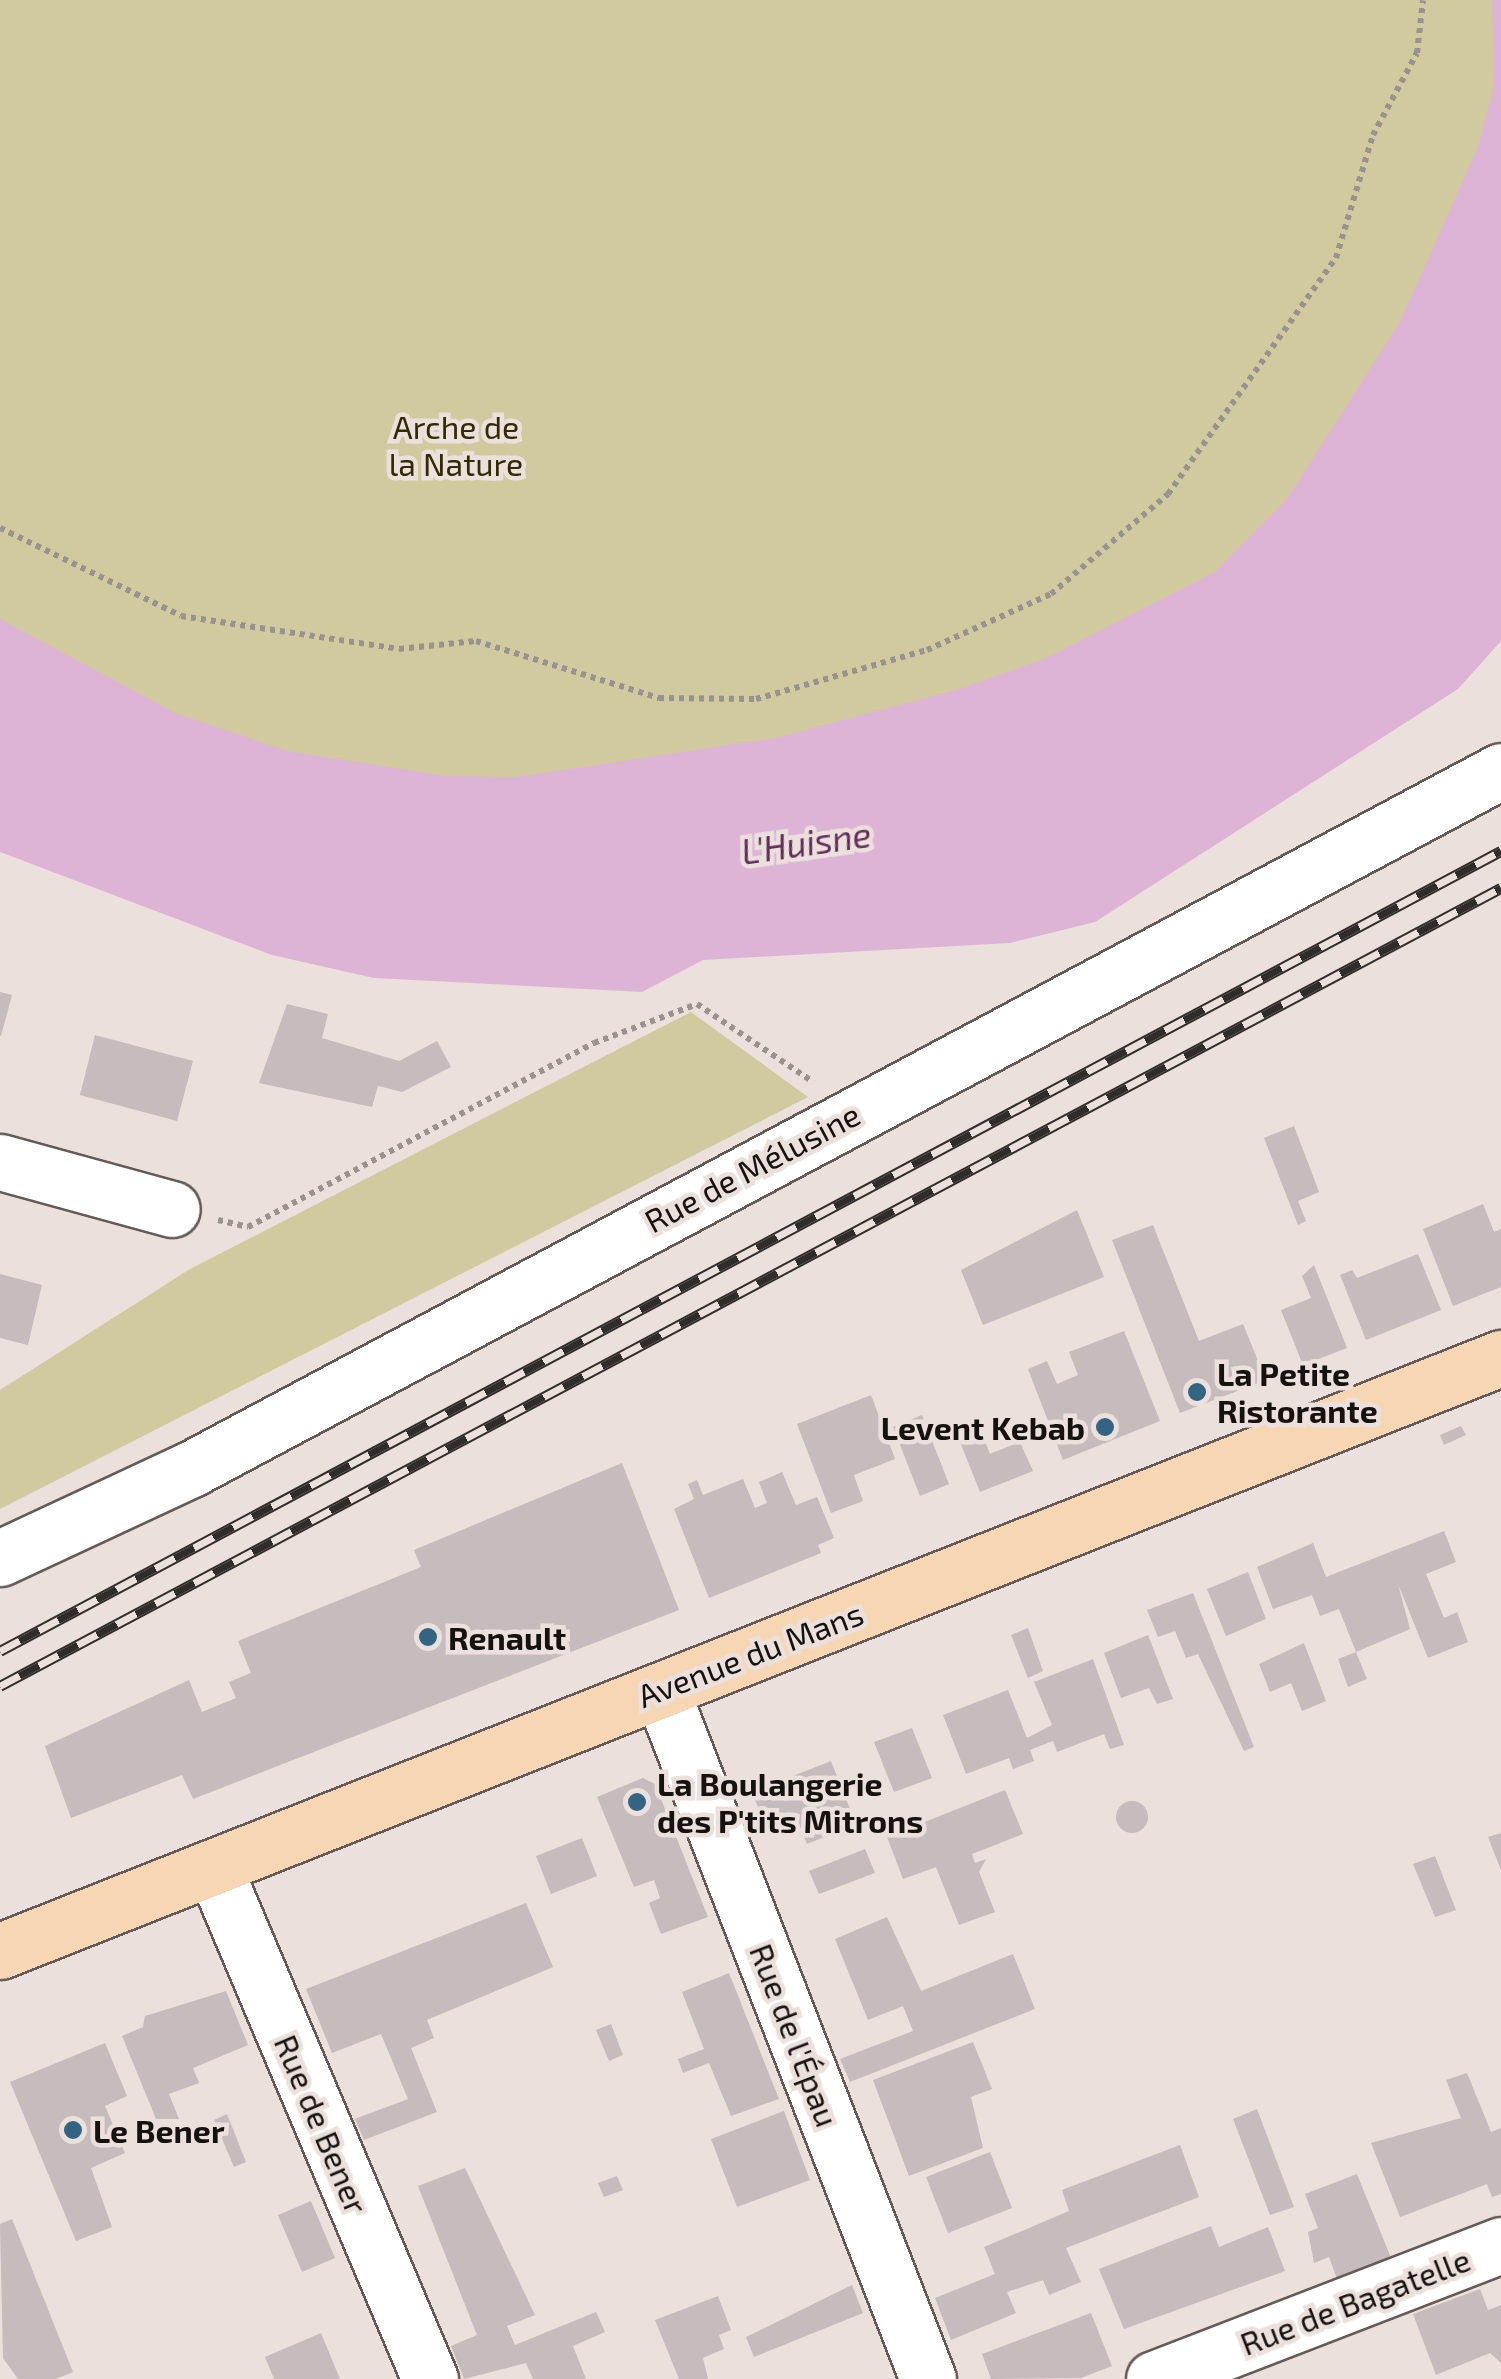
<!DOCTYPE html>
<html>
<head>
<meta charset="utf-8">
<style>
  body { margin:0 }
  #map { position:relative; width:1501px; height:2379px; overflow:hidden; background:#ebe0dc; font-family:"Exo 2",sans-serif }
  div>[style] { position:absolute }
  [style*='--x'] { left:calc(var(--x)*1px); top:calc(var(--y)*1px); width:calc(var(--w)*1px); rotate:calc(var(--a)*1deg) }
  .green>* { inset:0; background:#d1ca9e }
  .water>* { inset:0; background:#ddb4d5 }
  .building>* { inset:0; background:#c6bbbd }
  .round { border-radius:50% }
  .path>* { height:6px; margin-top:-3px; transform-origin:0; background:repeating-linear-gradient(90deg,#9a928f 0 5px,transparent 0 10px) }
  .roads { filter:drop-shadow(2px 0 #645b58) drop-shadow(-2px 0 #645b58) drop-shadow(0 2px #645b58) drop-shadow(0 -2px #645b58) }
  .minor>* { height:55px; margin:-27.5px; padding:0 27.5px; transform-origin:27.5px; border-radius:27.5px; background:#fff }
  .major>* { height:55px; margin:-27.5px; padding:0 27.5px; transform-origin:27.5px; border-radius:27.5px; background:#f7d6b3 }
  .rail>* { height:11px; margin-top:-5.5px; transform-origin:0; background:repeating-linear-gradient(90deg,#ebe0dc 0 22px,#302c2a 0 44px); box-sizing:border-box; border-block:2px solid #302c2a }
  .dots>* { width:28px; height:28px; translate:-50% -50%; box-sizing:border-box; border:5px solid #ebe0dc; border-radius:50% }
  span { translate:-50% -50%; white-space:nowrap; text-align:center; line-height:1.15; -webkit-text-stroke:9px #ebe0dc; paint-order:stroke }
  .park-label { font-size:32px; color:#312a02 }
  .street-label { font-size:32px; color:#151210 }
  .poi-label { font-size:32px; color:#151210; font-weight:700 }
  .left { translate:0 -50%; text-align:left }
  .right { translate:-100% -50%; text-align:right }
  .water-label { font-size:35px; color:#602e59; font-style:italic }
</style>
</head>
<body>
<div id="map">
  <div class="green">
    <i style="clip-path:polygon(0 0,1501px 0,1501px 441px,767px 853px,0 748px)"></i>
    <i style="clip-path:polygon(691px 1012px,808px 1097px,0 1509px,0 1390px,190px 1269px)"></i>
  </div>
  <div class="water">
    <i style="clip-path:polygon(1492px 0,1501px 0,1501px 641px,1458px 689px,1095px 922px,1010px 943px,703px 960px,642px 992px,374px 978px,272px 955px,0 852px,0 619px,177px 714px,287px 751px,445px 776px,517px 777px,776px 738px,963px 688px,1049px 657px,1215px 572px,1287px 499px,1400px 322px,1478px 147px,1494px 86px)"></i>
  </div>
  <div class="building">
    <i style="clip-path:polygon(0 992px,12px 995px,1px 1036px,0 1036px)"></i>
    <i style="clip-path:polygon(287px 1004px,328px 1014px,322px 1038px,399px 1061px,437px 1041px,451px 1067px,402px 1092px,378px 1086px,372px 1107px,259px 1083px)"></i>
    <i style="clip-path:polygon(95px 1035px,193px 1061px,177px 1121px,80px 1095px)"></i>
    <i style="clip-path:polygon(1294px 1126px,1319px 1192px,1298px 1201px,1306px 1221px,1298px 1225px,1264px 1138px)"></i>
    <i style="clip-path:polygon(1483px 1204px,1494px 1232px,1501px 1229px,1501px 1287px,1453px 1306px,1423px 1229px)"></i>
    <i style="clip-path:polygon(1077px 1210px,1104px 1277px,983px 1325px,961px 1270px)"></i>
    <i style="clip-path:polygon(1153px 1225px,1199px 1341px,1243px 1324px,1266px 1380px,1180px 1413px,1112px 1240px)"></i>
    <i style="clip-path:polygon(1418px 1254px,1441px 1310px,1366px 1340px,1340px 1275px,1352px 1270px,1357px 1278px)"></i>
    <i style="clip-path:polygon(1314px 1265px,1347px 1348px,1303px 1365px,1281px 1310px,1311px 1298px,1302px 1276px)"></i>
    <i style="clip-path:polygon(0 1274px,42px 1285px,28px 1345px,0 1338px)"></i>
    <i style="clip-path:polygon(1124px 1331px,1160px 1421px,1063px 1460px,1028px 1369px,1047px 1361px,1057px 1384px,1078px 1375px,1069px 1352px)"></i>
    <i style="clip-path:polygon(871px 1395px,895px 1459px,854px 1475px,863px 1501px,831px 1513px,797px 1424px)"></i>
    <i style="clip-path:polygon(922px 1415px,949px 1484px,920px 1496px,893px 1427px)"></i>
    <i style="clip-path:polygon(1461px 1426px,1466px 1435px,1444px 1445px,1440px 1435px)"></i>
    <i style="clip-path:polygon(982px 1434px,990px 1454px,1020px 1442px,1033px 1471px,980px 1492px,960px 1442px)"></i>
    <i style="clip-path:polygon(622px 1463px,679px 1610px,193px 1799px,182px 1775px,71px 1818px,45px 1746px,189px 1680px,202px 1712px,236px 1698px,229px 1682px,251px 1673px,238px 1641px,421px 1567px,414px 1550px)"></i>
    <i style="clip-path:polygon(782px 1472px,796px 1505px,817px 1497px,834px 1538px,818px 1545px,821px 1553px,709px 1598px,674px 1509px,694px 1499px,688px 1484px,697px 1480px,703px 1495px,743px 1479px,755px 1508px,767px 1503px,759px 1482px)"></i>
    <i style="clip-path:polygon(1444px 1531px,1456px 1562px,1426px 1574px,1444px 1618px,1457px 1612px,1468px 1642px,1428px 1658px,1398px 1584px,1410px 1629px,1356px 1652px,1339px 1609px,1320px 1616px,1312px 1595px,1273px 1609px,1257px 1567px,1313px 1543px,1326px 1577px)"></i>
    <i style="clip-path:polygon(1248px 1572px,1266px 1619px,1226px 1636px,1207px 1589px)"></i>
    <i style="clip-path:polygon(1193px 1593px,1254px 1747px,1244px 1751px,1198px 1654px,1186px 1658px,1175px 1631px,1158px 1637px,1147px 1610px)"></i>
    <i style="clip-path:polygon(1028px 1628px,1043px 1671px,1028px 1678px,1011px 1635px)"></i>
    <i style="clip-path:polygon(1148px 1635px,1173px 1699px,1157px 1704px,1149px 1688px,1121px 1698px,1104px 1653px)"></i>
    <i style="clip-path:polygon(1304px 1643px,1326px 1701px,1302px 1711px,1291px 1683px,1270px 1692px,1259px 1664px)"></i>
    <i style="clip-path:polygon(1356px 1652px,1367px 1679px,1348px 1687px,1338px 1659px)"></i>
    <i style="clip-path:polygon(1093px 1659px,1124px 1745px,1110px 1749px,1104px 1734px,1057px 1752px,1053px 1741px,1030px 1750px,1034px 1761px,1013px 1769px,1009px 1758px,966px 1774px,943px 1715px,1008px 1690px,1027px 1738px,1052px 1725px,1034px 1682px)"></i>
    <i style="clip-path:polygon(912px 1728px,932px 1778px,894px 1792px,874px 1742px)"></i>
    <i style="clip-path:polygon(831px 1761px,856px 1824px,807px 1844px,799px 1824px,769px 1836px,752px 1792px)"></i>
    <i style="clip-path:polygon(643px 1778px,655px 1784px,708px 1917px,661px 1934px,649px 1903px,660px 1898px,654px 1880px,634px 1887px,597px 1797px)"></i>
    <i style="clip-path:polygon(1005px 1790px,1023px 1834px,972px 1854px,975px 1863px,986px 1859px,979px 1872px,995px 1912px,959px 1925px,936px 1867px,903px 1879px,887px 1837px)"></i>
    <i class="round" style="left:1116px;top:1801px;width:32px;height:32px"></i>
    <i style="clip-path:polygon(1501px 1833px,1501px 1870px,1488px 1837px)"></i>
    <i style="clip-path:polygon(582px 1838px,597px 1876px,551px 1894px,536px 1856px)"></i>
    <i style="clip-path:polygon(865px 1849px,875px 1873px,819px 1894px,809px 1871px)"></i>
    <i style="clip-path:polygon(1435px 1856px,1456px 1910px,1435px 1917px,1413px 1864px)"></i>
    <i style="clip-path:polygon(526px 1903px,553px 1967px,427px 2020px,434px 2038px,411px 2048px,437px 2112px,364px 2140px,355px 2119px,408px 2099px,381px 2034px,332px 2053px,306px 1989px)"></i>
    <i style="clip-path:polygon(887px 1917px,921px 1991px,1013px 1954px,1035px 2009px,850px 2082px,840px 2059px,913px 2031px,903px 2006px,868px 2020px,835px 1939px)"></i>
    <i style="clip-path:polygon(729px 1973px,779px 2099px,731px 2116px,709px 2063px,683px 2073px,678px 2059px,704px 2049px,682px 1992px)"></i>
    <i style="clip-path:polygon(226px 1991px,248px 2045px,193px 2068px,199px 2083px,169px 2094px,179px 2119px,156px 2119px,122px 2036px,143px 2027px,145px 2016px)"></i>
    <i style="clip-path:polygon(611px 2024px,623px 2055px,609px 2061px,596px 2030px)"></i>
    <i style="clip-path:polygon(973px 2042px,992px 2089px,971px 2097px,983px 2148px,909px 2176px,873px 2080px)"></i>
    <i style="clip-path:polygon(105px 2043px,127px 2096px,105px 2106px,125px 2153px,91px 2168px,112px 2227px,76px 2241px,10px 2082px)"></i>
    <i style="clip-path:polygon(1467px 2073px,1491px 2132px,1501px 2128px,1501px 2194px,1492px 2197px,1487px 2184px,1400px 2217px,1371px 2143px,1461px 2118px,1446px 2080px)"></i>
    <i style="clip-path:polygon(1257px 2109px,1294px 2207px,1270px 2215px,1233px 2119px)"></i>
    <i style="clip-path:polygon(784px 2111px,810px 2180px,737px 2207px,711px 2139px)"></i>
    <i style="clip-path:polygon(227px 2114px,246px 2162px,234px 2167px,214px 2120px)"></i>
    <i style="clip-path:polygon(1180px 2145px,1199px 2197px,1066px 2248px,1081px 2282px,1049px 2295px,1043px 2280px,1007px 2292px,1016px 2313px,951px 2340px,935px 2298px,995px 2274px,984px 2247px,1069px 2211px,1062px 2190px)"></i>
    <i style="clip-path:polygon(990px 2152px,1012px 2208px,948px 2233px,926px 2177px)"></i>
    <i style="clip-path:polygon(465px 2168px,535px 2315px,507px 2326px,515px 2345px,596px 2312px,605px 2332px,573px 2346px,586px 2379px,533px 2379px,526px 2363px,464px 2379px,451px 2346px,477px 2335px,418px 2186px)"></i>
    <i style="clip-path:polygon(1357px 2174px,1391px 2258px,1337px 2279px,1329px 2257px,1314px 2263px,1308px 2232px,1318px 2228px,1305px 2194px)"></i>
    <i style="clip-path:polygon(617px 2176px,623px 2190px,604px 2197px,598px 2183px)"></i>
    <i style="clip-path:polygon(311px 2201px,335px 2258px,302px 2272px,278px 2215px)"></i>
    <i style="clip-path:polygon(12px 2219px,73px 2372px,56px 2379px,18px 2379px,3px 2358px,0 2224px)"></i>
    <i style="clip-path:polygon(1211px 2226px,1219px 2247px,1268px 2227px,1285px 2271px,1124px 2329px,1099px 2269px)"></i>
    <i style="clip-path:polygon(852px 2285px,863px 2313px,754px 2357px,746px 2337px)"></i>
    <i style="clip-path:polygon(1480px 2289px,1488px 2310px,1501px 2305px,1501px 2363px,1490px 2353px,1436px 2375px,1413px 2314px)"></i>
    <i style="clip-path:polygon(718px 2296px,731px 2330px,719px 2335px,724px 2349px,703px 2358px,708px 2379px,679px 2379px,655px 2320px)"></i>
    <i style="clip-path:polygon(1091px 2313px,1112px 2366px,1081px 2378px,991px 2379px,982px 2354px)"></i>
    <i style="clip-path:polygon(321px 2333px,340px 2379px,274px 2379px,265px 2357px)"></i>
  </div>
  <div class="path">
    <i style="--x:0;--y:528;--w:201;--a:25.9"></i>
    <i style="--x:181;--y:616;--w:220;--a:8.6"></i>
    <i style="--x:399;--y:649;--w:77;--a:-5.9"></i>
    <i style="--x:476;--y:641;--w:192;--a:17.3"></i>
    <i style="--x:659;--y:698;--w:97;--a:0.6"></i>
    <i style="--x:756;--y:699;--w:178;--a:-16"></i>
    <i style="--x:927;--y:650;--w:136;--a:-24.3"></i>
    <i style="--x:1051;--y:594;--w:154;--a:-40.5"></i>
    <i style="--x:1168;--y:494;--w:290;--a:-54.6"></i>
    <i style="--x:1336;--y:258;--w:128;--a:-73.3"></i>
    <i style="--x:1373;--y:135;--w:93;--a:-61.8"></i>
    <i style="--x:1417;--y:53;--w:53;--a:-83.5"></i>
    <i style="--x:218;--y:1220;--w:31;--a:13"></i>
    <i style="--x:248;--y:1227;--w:392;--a:-28"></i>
    <i style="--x:594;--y:1043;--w:110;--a:-20.7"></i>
    <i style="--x:697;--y:1004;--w:140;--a:33.9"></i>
  </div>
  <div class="roads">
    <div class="minor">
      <i style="--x:0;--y:1162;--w:178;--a:15.3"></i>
      <i style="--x:0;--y:1558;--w:211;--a:-25"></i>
      <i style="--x:191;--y:1469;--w:1484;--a:-28.05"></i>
      <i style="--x:661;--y:1690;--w:739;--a:68.82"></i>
      <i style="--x:214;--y:1868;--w:555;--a:67.09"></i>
      <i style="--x:1154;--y:2379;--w:372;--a:-21.1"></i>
    </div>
    <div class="major">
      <i style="--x:0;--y:1951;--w:1614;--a:-21.56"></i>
    </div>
  </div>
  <div class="rail">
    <i style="--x:0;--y:1651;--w:1701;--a:-28.06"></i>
    <i style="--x:0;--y:1686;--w:1700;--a:-28"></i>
  </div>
  <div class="dots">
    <i style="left:1197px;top:1392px;background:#336482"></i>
    <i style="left:1105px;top:1427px;background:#336482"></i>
    <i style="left:428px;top:1637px;background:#336482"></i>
    <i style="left:637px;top:1802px;background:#336482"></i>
    <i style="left:73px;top:2130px;background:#336482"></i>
  </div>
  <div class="park-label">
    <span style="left:456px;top:445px">Arche de<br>la Nature</span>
  </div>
  <div class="street-label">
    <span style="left:752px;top:1167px;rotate:-28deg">Rue de Mélusine</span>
    <span style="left:750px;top:1654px;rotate:-21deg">Avenue du Mans</span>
    <span style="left:795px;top:2035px;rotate:69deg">Rue de l'Épau</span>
    <span style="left:322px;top:2124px;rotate:67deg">Rue de Bener</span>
    <span style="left:1355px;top:2301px;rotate:-21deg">Rue de Bagatelle</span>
  </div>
  <div class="poi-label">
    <span class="left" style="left:1217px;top:1392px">La Petite<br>Ristorante</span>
    <span class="right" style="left:1085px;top:1427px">Levent Kebab</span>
    <span class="left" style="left:448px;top:1637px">Renault</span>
    <span class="left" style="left:657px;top:1802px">La Boulangerie<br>des P'tits Mitrons</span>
    <span class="left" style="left:93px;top:2130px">Le Bener</span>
  </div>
  <div class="water-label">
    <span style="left:806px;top:842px;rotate:-8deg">L'Huisne</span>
  </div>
</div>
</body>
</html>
